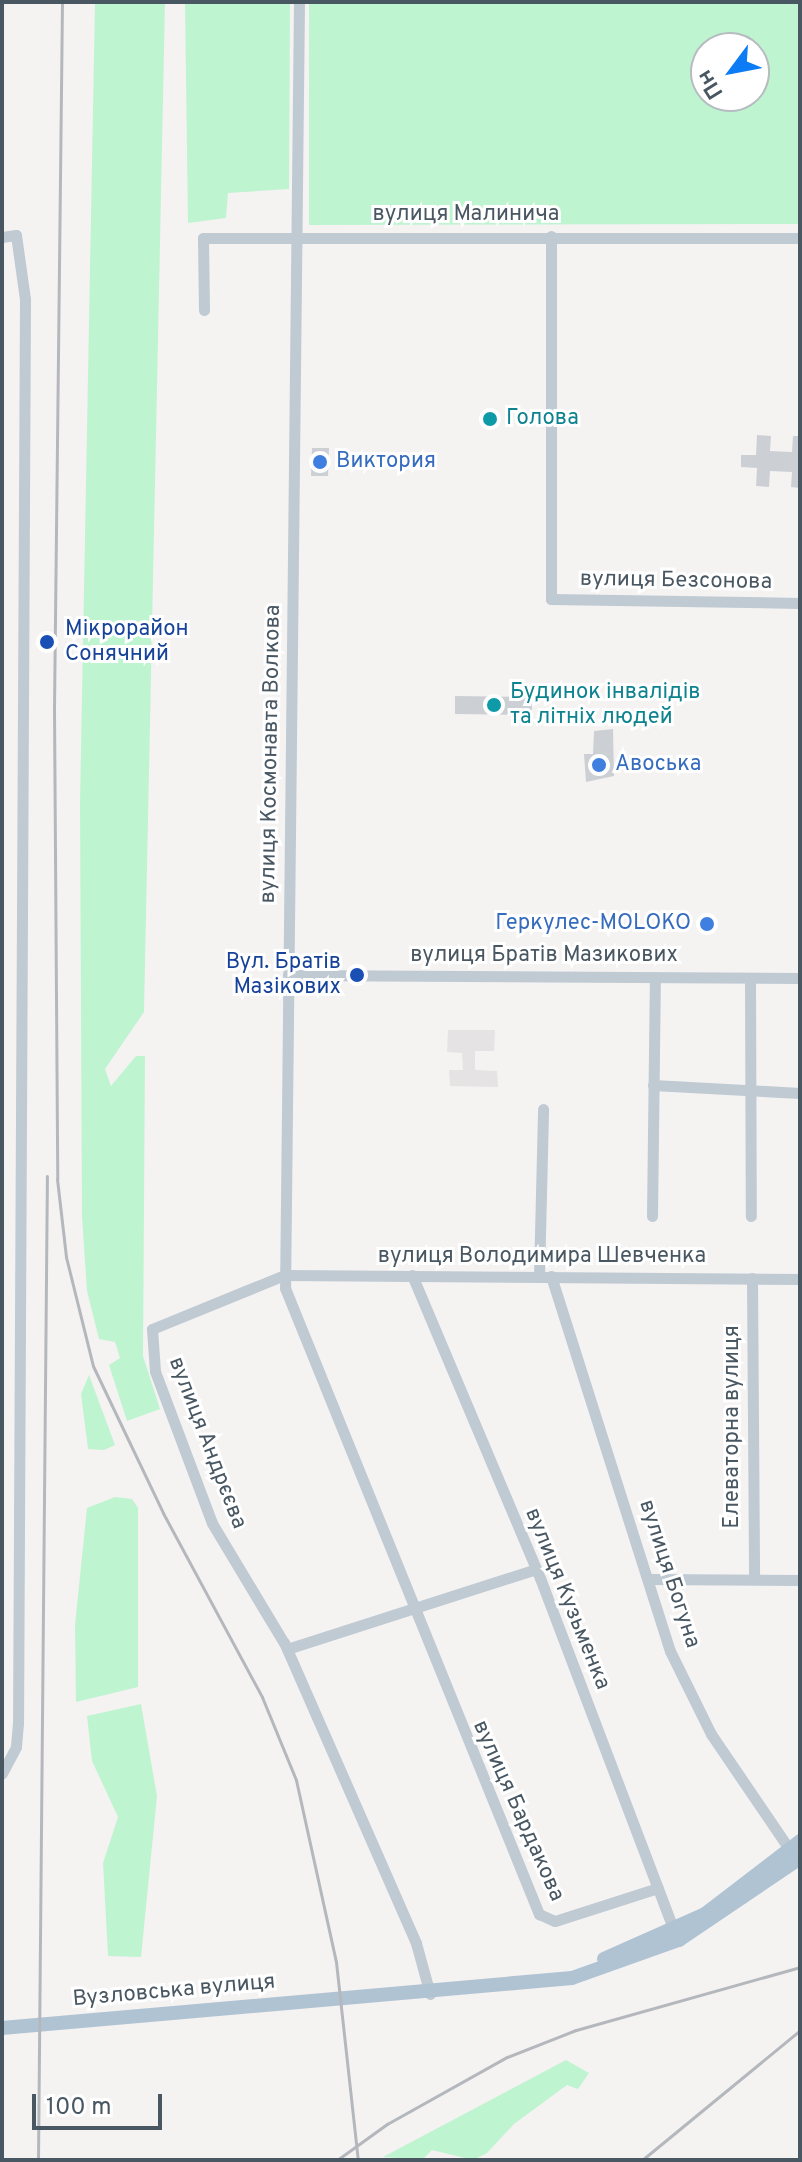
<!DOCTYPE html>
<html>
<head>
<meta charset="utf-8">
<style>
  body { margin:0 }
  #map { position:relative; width:802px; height:2162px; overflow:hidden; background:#f5f2f2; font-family:Overpass,sans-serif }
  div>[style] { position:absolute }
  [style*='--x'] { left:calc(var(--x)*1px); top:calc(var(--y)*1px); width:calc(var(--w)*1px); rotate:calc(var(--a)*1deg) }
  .education>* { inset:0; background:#e6e3e4 }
  .green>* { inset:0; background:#bff4d1 }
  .building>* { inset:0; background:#ccd0d5 }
  .minor>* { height:11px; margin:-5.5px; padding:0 5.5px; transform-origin:5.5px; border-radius:5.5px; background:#bfcad3 }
  .major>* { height:14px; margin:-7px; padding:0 7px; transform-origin:7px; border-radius:7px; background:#b0c3d3 }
  .rail>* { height:3px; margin:-1.5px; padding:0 1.5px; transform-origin:1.5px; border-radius:1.5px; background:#b4b8bd }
  .dots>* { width:22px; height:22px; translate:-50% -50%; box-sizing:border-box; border:4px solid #fff; border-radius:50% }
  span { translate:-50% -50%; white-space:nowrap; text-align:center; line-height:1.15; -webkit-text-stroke:6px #fff; paint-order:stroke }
  .street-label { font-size:22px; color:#485762 }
  .culture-label { font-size:22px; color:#0d838f }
  .left { translate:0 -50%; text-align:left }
  .shop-label { font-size:22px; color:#366cbe }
  .right { translate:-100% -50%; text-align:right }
  .transit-label { font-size:22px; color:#164399 }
  .frame { position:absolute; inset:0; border:4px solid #485762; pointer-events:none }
  .north { position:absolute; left:690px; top:32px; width:80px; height:80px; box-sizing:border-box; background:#fff; border:2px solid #b6bcc0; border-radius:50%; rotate:238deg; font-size:22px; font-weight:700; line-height:32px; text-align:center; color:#485762 }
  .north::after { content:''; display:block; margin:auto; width:28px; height:36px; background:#0b7bf6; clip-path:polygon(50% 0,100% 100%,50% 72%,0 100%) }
  .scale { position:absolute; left:32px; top:2094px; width:130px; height:36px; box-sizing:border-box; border:4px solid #485762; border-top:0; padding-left:10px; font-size:24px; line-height:28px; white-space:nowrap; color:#485762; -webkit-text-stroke:6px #fff; paint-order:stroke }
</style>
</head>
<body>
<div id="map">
  <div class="education">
    <i style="clip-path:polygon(448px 1030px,495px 1030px,494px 1051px,475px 1051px,475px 1070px,497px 1071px,498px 1087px,450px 1086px,449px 1070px,463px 1070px,462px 1053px,447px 1052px)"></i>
  </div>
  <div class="green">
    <i style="clip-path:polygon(95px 2px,165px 2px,144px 1012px,105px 1069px,111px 1086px,136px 1056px,145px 1056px,143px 1356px,160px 1409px,127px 1421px,109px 1365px,120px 1358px,115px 1342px,99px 1339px,87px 1291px,82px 1216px,80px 804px)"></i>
    <i style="clip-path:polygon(185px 2px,290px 2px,289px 189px,228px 193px,226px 218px,188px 223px)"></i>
    <i style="clip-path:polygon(evenodd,309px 2px,800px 2px,800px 224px,309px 225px,309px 2px,754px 48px,754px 96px,706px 96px,706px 48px,754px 48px)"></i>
    <i style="clip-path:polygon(89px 1375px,115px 1445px,104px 1450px,88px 1449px,81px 1394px)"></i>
    <i style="clip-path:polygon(115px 1497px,132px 1499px,138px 1508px,138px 1687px,76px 1702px,75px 1625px,87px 1508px)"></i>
    <i style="clip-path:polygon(141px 1704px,157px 1796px,141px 1957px,108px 1956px,103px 1863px,118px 1817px,92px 1761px,87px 1716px)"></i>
    <i style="clip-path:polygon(566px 2060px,589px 2073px,578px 2089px,567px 2085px,514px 2124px,487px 2153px,473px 2160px,432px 2150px,422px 2160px,383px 2157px)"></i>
  </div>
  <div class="building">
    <i style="clip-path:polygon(757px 435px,771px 436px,770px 451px,792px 452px,793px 436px,800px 436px,800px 488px,791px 487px,792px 472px,770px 471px,769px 487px,756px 486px,757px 468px,741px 467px,741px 455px,756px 455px)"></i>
    <i style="clip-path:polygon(312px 448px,329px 448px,328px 476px,311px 476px)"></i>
    <i style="clip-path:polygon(455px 696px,532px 697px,532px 715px,455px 714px)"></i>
    <i style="clip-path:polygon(613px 729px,614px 776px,586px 782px,584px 754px,593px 754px,594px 731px)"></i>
  </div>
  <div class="minor">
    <i style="--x:299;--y:2;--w:1286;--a:90.62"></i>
    <i style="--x:285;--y:1288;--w:676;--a:67.92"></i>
    <i style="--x:539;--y:1914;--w:17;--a:24"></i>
    <i style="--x:555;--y:1921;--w:108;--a:-17.8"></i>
    <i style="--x:551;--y:236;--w:363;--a:90"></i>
    <i style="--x:551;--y:599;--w:249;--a:0.9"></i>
    <i style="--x:2;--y:237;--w:14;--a:-8"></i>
    <i style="--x:16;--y:235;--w:65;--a:82"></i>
    <i style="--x:25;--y:299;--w:1424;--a:90.28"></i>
    <i style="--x:18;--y:1723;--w:24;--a:95"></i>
    <i style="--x:16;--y:1747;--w:30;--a:118"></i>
    <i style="--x:204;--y:310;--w:72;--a:-90.8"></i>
    <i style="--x:203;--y:238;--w:597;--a:0"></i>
    <i style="--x:288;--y:975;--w:512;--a:0.34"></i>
    <i style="--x:750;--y:978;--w:238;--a:89.8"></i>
    <i style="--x:653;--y:1085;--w:147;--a:3.1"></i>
    <i style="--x:652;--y:1216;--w:239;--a:-89.3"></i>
    <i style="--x:412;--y:1275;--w:329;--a:67.1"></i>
    <i style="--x:540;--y:1578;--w:383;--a:69.2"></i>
    <i style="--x:539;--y:1276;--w:167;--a:-88.6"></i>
    <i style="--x:551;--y:1276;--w:393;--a:72.4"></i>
    <i style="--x:670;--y:1651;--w:93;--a:63.7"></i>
    <i style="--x:711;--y:1734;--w:144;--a:55.8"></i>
    <i style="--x:752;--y:1278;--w:298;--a:89.6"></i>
    <i style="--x:650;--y:1579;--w:150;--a:0.4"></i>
    <i style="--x:287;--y:1649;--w:262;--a:-17.8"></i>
    <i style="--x:430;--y:1994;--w:53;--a:-105.4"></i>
    <i style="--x:416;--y:1943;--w:328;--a:-113.7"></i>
    <i style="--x:284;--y:1643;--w:140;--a:-121"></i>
    <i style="--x:212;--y:1523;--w:162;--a:-110.6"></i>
    <i style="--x:155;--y:1371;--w:42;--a:-94.1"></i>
    <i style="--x:152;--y:1329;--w:143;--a:-22.2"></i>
    <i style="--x:284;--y:1275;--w:516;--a:0.44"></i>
  </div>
  <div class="major">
    <i style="--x:604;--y:1959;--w:111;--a:-24"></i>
    <i style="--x:705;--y:1914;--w:120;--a:-37.5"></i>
    <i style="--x:2;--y:2028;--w:572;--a:-5.01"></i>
    <i style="--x:572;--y:1978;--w:114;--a:-19.6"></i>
    <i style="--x:679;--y:1940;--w:146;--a:-34.1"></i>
  </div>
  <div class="rail">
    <i style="--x:62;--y:2;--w:708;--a:90.65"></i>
    <i style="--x:54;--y:710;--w:469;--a:89.6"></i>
    <i style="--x:57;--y:1179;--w:79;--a:83.4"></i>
    <i style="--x:66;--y:1257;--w:112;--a:76.1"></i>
    <i style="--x:93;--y:1366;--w:163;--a:64.5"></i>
    <i style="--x:163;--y:1513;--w:209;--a:61.7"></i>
    <i style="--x:262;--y:1697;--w:90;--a:67.7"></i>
    <i style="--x:296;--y:1780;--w:186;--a:77.6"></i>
    <i style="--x:336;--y:1962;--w:199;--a:83.7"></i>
    <i style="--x:38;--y:2160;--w:984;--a:-89.48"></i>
    <i style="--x:337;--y:2160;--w:62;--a:-35.8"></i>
    <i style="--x:387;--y:2124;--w:137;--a:-29.2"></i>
    <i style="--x:507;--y:2057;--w:74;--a:-21.4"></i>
    <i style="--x:576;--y:2030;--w:233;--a:-15.7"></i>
    <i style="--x:642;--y:2160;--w:205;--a:-39.4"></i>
  </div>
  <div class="dots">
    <i style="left:490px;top:419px;background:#0f9aa8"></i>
    <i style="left:320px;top:462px;background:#3f7fe0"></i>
    <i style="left:47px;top:642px;background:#1a4fb4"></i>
    <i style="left:494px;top:705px;background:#0f9aa8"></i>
    <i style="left:599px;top:765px;background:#3f7fe0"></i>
    <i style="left:707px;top:924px;background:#3f7fe0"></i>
    <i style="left:357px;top:975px;background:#1a4fb4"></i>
  </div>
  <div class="street-label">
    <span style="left:466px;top:215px">вулиця Малинича</span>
    <span style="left:676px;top:581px;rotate:1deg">вулиця Безсонова</span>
    <span style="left:271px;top:754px;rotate:-89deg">вулиця Космонавта Волкова</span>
    <span style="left:544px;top:956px">вулиця Братів Мазикових</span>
    <span style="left:542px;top:1257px">вулиця Володимира Шевченка</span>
    <span style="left:733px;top:1427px;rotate:-90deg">Елеваторна вулиця</span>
    <span style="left:207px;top:1443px;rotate:69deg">вулиця Андрєєва</span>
    <span style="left:669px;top:1574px;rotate:72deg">вулиця Богуна</span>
    <span style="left:567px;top:1599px;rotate:68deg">вулиця Кузьменка</span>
    <span style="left:518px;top:1811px;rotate:66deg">вулиця Бардакова</span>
    <span style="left:174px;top:1991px;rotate:-5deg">Вузловська вулиця</span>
  </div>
  <div class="culture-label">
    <span class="left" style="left:506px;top:419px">Голова</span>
    <span class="left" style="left:510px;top:705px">Будинок інвалідів<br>та літніх людей</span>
  </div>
  <div class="shop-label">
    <span class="left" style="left:336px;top:462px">Виктория</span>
    <span class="left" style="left:615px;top:765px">Авоська</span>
    <span class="right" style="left:691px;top:924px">Геркулес-MOLOKO</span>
  </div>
  <div class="transit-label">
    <span class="left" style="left:65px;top:642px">Мікрорайон<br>Сонячний</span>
    <span class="right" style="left:341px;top:975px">Вул. Братів<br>Мазікових</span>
  </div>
  <div class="frame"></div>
  <div class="north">Пн</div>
  <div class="scale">100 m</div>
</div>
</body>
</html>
